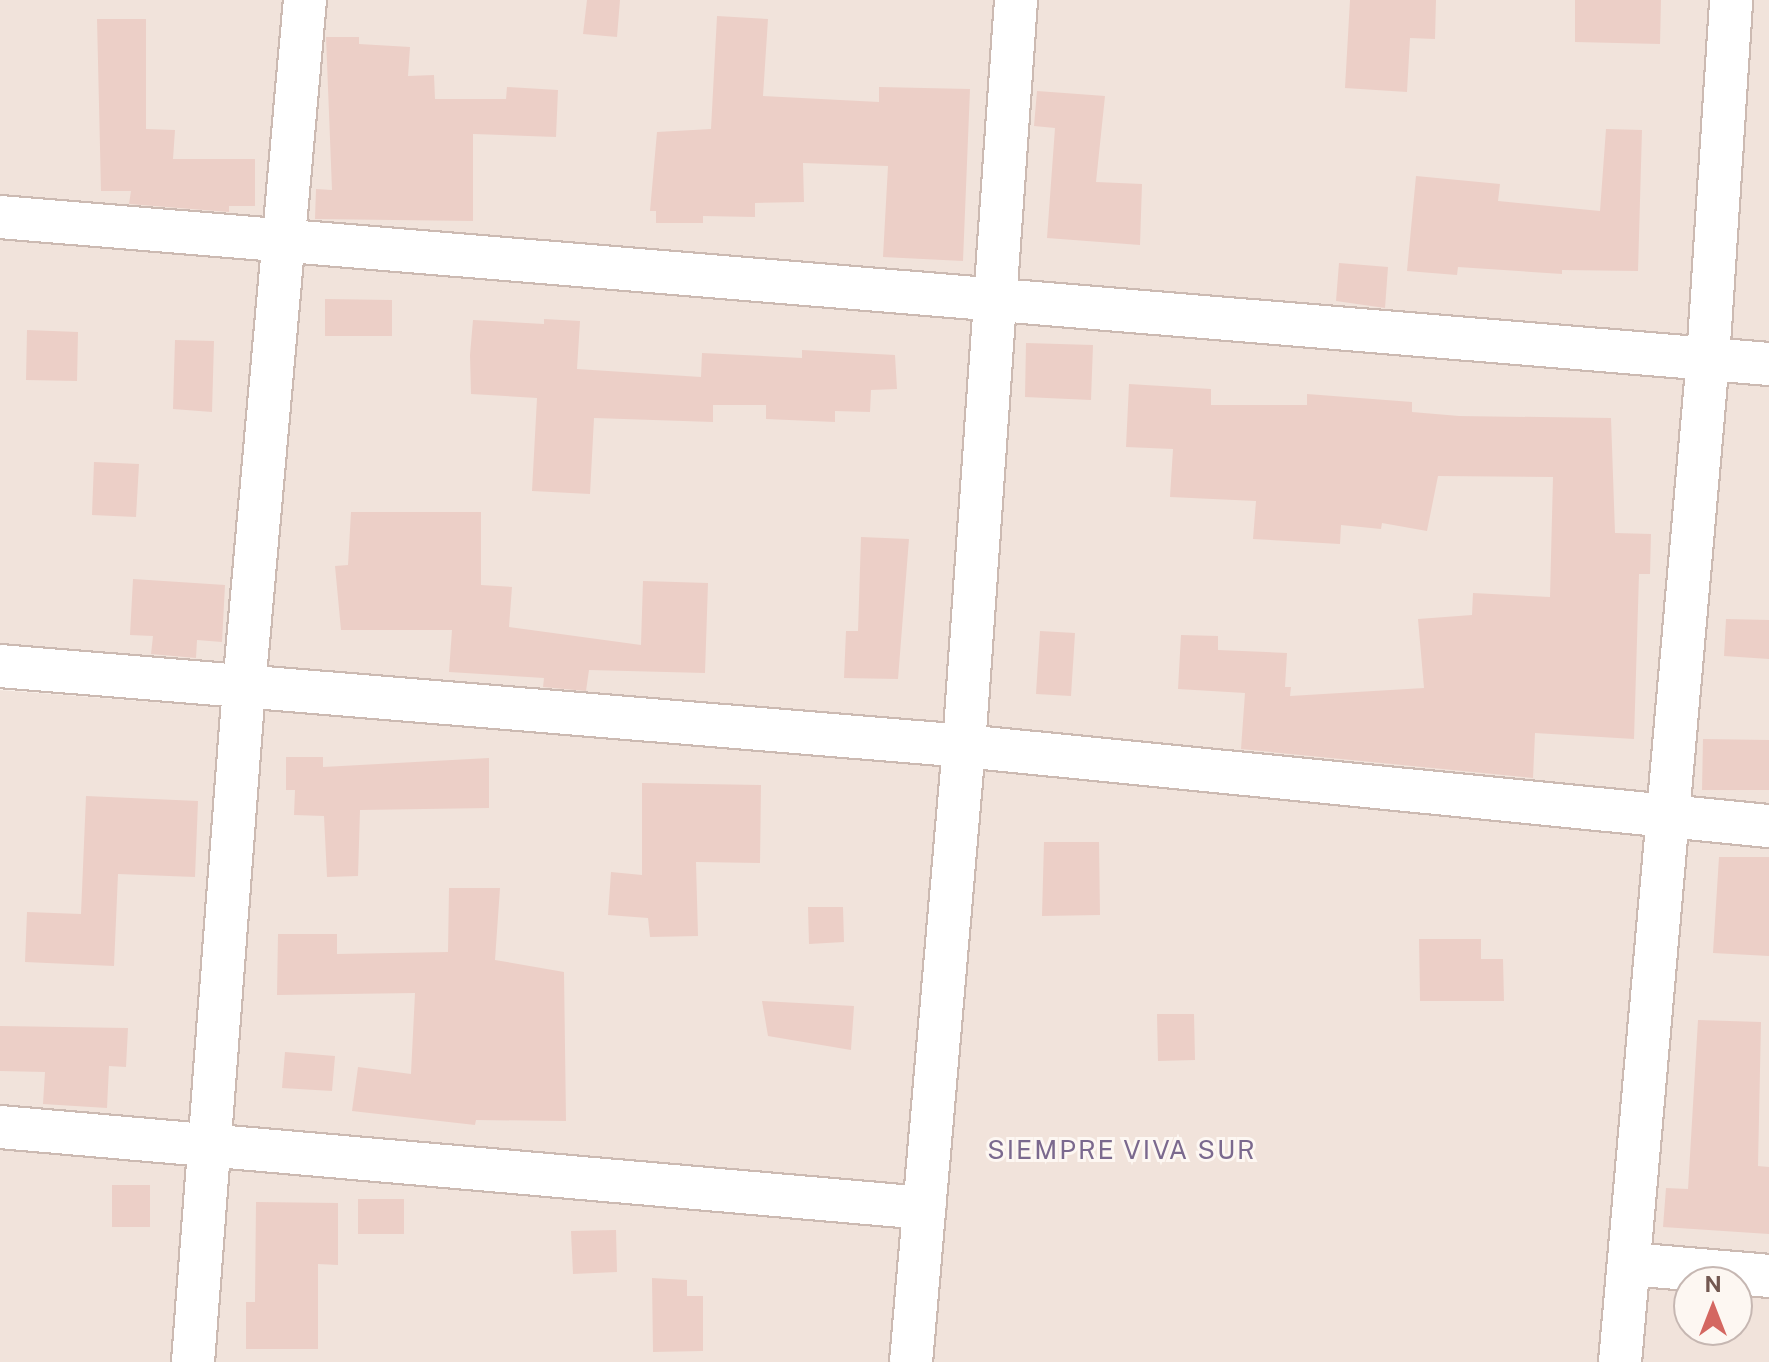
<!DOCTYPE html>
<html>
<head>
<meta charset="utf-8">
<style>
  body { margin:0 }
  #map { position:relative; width:1769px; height:1362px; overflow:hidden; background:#faf2ec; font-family:"Public Sans",sans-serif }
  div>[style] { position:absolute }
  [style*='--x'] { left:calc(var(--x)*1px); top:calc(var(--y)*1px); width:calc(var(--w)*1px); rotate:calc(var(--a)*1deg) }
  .residential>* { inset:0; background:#f1e3db }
  .building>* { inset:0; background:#eccfc7 }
  .roads { filter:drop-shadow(2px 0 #ccbab2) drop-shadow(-2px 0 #ccbab2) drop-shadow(0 2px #ccbab2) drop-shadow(0 -2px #ccbab2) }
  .minor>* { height:42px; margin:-21px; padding:0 21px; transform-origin:21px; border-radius:21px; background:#fff }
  span { translate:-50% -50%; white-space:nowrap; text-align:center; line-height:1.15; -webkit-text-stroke:6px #fdf7f2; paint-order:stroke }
  .quarter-label { font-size:26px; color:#7b698e; letter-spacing:2px }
  .north { position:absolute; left:1673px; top:1266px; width:80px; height:80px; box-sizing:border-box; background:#fdf7f2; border:2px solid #c6b7b2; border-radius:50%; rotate:0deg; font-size:22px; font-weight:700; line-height:32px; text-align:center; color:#735851 }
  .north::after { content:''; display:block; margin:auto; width:28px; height:36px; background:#d46761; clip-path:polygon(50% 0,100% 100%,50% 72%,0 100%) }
</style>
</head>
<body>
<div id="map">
  <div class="residential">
    <i style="clip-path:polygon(0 0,1769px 0,1769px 810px,0 658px)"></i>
    <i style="clip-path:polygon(evenodd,0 690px,861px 757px,1769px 838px,1769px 1362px,0 1362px,0 690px,1689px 1282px,1737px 1282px,1737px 1330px,1689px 1330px,1689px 1282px)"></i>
  </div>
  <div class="building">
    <i style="clip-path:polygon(587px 0,620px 0,617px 37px,583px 34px)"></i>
    <i style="clip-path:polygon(1350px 0,1436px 0,1435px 39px,1410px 38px,1407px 92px,1345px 88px)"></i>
    <i style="clip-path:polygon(1575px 0,1661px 0,1660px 44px,1575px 42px)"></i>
    <i style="clip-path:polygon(717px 16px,768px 19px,763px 96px,879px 102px,879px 87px,970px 89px,963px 261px,883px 257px,888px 166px,803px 163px,804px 202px,755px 203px,755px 217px,703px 216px,703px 223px,656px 223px,656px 211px,650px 211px,657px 132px,711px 129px)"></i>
    <i style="clip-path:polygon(97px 19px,146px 19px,146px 129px,175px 130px,173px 159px,255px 159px,255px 206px,229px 206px,229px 212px,129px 204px,131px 191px,101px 191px)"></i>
    <i style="clip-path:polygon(326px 37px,359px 37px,359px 44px,410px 47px,408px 76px,434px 75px,435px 99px,506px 99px,507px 87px,558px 90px,556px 137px,473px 134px,473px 221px,315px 219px,316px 189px,332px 190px)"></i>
    <i style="clip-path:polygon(1037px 91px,1105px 96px,1096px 182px,1142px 184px,1140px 245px,1047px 238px,1055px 128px,1034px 126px)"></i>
    <i style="clip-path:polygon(1606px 129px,1642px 130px,1638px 271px,1562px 270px,1562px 274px,1458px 267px,1457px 275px,1407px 271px,1416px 176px,1500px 184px,1498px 201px,1600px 211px)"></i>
    <i style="clip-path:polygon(1339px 263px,1388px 267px,1385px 308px,1336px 301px)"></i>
    <i style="clip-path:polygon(325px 299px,392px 300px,392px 336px,325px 336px)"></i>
    <i style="clip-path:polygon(544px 319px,580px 321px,577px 369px,701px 377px,702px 353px,802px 358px,802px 350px,895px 355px,897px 389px,871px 390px,870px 412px,835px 411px,835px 422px,766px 419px,766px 405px,713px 405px,713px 422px,594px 418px,590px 494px,532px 491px,537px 398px,471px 394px,470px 355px,473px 320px,544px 324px)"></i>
    <i style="clip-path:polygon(27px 330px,78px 332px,77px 381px,26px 380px)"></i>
    <i style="clip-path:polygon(175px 340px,214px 341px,212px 412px,173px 409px)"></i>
    <i style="clip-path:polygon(1026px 343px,1093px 345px,1091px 400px,1025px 397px)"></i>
    <i style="clip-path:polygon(1129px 384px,1211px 389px,1211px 405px,1307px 405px,1307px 394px,1412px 402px,1412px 412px,1459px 416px,1611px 418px,1615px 533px,1651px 534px,1650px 574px,1639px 574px,1634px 739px,1535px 733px,1533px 778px,1241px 749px,1245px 693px,1178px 689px,1181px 635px,1218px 636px,1218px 650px,1287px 653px,1285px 687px,1291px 687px,1290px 696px,1424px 688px,1418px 619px,1472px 615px,1473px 593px,1550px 597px,1553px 477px,1438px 476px,1427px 531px,1382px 523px,1381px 529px,1341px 525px,1340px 544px,1253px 539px,1256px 501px,1170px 497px,1173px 449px,1126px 447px)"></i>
    <i style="clip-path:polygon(94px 462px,139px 464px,136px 517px,92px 515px)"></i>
    <i style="clip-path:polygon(351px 512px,481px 512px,481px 585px,512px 587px,509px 627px,641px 645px,643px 581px,708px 583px,705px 673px,589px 670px,586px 691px,543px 687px,544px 678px,449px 672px,452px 630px,341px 630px,335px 566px,348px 565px)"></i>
    <i style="clip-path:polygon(861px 537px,909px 539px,898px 679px,844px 678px,846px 631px,858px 631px)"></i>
    <i style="clip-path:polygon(133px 579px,225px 585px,222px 642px,197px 640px,196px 658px,151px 654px,153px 636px,130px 635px)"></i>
    <i style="clip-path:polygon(1726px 619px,1769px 620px,1769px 659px,1724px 656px)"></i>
    <i style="clip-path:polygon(1040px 631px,1075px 633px,1071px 696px,1036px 694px)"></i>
    <i style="clip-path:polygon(1703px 739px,1769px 740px,1769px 790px,1702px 790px)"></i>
    <i style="clip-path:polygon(286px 757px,323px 757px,323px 767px,489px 758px,489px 808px,360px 810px,358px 876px,327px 877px,324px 816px,294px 815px,295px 790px,286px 790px)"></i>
    <i style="clip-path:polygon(642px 783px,761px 785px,760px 863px,696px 862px,698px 936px,650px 937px,648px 918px,608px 915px,611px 872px,642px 875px)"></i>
    <i style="clip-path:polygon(86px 796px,198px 801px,195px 877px,118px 874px,114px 966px,25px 962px,27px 912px,81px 914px)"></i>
    <i style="clip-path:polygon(1044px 842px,1099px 842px,1100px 915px,1042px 916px)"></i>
    <i style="clip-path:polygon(1719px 857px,1769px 857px,1769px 956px,1713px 953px)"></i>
    <i style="clip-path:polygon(449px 888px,500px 888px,495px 960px,564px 972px,566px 1121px,476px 1120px,475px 1125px,352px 1111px,358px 1067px,411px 1074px,415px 993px,277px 995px,278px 934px,337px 934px,337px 954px,448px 952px)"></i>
    <i style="clip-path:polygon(808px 907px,843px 907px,844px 942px,809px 944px)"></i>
    <i style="clip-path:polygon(1419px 939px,1481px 939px,1481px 959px,1503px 959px,1504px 1001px,1420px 1001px)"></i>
    <i style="clip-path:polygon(762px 1001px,854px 1006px,851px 1050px,768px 1036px)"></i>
    <i style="clip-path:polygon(1157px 1014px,1194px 1014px,1195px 1060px,1158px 1061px)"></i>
    <i style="clip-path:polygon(1698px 1020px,1761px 1022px,1758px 1166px,1769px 1167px,1769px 1234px,1663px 1227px,1666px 1188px,1688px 1189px)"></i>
    <i style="clip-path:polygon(0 1026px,128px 1028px,126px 1067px,109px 1066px,107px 1108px,43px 1104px,45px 1072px,0 1071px)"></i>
    <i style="clip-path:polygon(285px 1052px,335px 1056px,332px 1091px,282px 1088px)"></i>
    <i style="clip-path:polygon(112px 1185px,150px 1185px,150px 1227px,112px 1227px)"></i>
    <i style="clip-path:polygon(358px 1199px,404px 1199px,404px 1234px,358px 1234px)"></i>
    <i style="clip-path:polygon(256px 1202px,338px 1203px,338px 1265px,318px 1264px,318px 1349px,246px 1349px,246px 1302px,255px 1302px)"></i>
    <i style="clip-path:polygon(616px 1230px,617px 1272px,573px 1274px,571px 1231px)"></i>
    <i style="clip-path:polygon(652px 1278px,687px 1280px,687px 1296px,703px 1296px,703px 1351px,653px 1352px)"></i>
  </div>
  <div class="roads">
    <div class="minor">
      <i style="--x:0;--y:217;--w:1775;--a:4.75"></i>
      <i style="--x:0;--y:666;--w:967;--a:4.74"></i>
      <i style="--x:964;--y:746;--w:809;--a:5.68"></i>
      <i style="--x:0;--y:1127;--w:928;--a:5.01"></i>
      <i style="--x:1630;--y:1264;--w:140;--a:4.9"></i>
      <i style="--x:193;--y:1362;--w:677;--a:-85.68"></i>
      <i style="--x:244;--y:687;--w:690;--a:-84.93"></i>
      <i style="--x:911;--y:1362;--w:618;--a:-85.08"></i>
      <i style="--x:964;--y:746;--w:748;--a:-86.01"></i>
      <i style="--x:1620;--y:1362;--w:1007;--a:-84.99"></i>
      <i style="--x:1708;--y:359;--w:360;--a:-86.3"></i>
    </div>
  </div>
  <div class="quarter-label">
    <span style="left:1122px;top:1150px">SIEMPRE VIVA SUR</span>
  </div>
  <div class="north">N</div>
</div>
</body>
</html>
